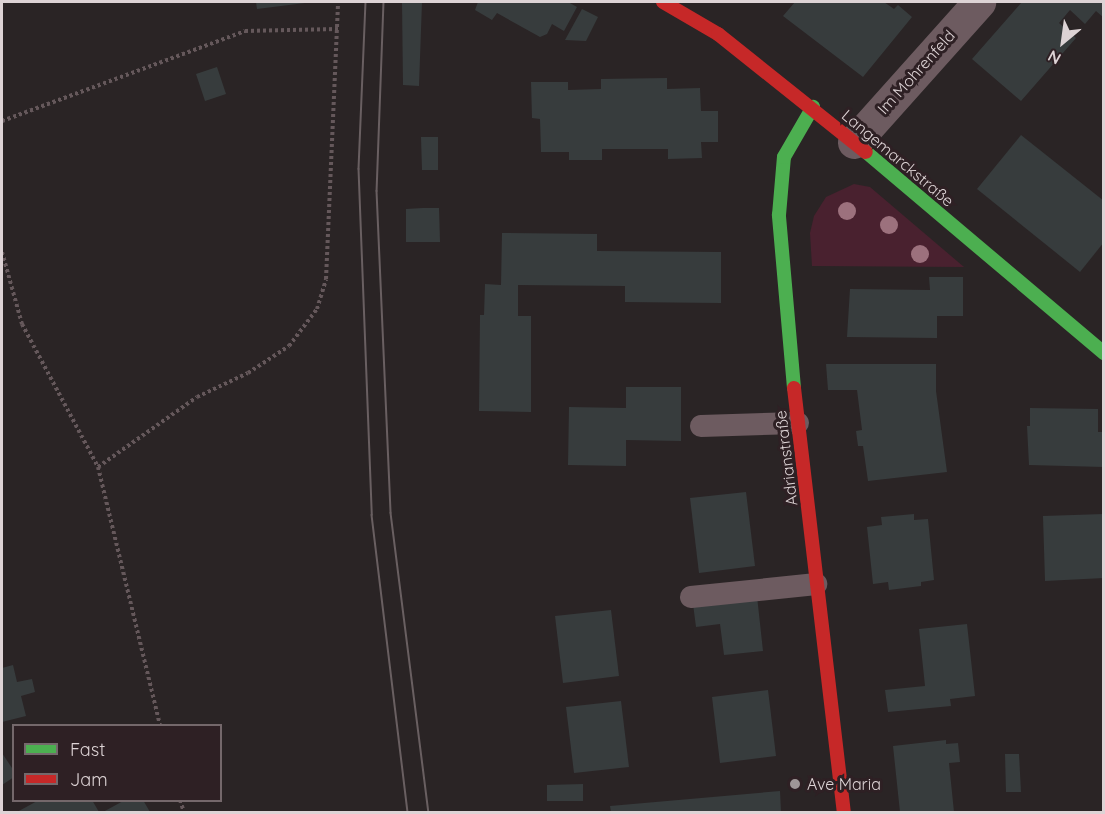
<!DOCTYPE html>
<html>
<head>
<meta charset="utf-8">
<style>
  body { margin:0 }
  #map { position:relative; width:1105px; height:814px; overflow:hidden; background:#2a2425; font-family:Quicksand,sans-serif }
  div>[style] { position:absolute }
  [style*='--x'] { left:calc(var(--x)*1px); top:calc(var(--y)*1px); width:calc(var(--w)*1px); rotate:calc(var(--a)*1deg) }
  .green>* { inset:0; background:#49212f }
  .building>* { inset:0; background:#373c3d }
  .path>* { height:4px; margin-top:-2px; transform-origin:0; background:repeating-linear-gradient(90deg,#65585b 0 3px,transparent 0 6px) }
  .lane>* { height:22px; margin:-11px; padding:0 11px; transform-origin:11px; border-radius:11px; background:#6d5b60 }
  .street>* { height:33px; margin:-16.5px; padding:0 16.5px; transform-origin:16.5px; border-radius:16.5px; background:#6d5b60 }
  .fast>* { height:14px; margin:-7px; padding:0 7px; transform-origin:7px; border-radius:7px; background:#4caf50 }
  .jam>* { height:14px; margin:-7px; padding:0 7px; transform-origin:7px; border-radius:7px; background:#c62828 }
  .tram>* { height:1.5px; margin:-0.75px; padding:0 0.75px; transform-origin:0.75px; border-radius:0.75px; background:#695f61 }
  .trees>* { width:18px; height:18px; margin:-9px; border-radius:50%; background:#9c717d }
  .dots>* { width:16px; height:16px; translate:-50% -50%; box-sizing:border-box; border:3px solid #2e2024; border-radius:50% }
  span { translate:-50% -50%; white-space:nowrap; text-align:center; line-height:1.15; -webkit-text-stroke:6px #2e2024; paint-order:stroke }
  .street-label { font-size:16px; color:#ddd3d5 }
  .poi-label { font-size:16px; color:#ddd3d5 }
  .left { translate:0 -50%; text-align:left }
  .frame { position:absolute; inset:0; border:3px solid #ddd3d5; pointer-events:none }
  .legend { position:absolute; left:12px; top:724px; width:210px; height:78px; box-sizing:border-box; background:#2e2024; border:2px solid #74686b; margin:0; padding:8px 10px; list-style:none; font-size:18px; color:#ddd3d5 }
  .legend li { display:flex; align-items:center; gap:12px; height:30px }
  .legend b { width:30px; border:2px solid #74686b }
  .north { position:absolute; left:1033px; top:12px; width:60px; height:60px; -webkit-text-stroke:4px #2e2024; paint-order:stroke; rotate:209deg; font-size:16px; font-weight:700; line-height:24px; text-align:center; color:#ddd3d5 }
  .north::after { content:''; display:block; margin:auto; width:21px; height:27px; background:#ddd3d5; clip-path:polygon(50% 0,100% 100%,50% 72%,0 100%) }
</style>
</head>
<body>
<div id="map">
  <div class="green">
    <i style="clip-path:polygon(854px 184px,870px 187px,964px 267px,812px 266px,810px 233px,814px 216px,826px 197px)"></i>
  </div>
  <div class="building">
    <i style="clip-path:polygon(256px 2px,305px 2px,305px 3px,257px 9px)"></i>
    <i style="clip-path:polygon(402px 2px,422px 2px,419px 86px,403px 85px)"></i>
    <i style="clip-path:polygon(478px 2px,568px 2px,577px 7px,564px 31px,552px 24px,547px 34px,540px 37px,497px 13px,492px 20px,475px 10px)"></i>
    <i style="clip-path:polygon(795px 2px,884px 2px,894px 9px,898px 5px,912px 17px,863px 77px,783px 16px)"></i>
    <i style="clip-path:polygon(1022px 2px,1104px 2px,1104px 18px,1096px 11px,1085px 24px,1070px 10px,1059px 23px,1076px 38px,1021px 101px,972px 59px)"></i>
    <i style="clip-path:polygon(582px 9px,598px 17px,586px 41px,565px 40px)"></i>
    <i style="clip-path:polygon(217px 67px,226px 94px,205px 101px,196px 74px)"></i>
    <i style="clip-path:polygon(667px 78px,667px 89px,700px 88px,701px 111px,718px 111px,718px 142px,701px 142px,702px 158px,668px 159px,668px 149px,602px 149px,602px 160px,569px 160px,569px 152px,541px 152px,540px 119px,532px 118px,531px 82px,568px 82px,568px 90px,601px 89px,601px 79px)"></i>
    <i style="clip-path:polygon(1021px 135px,1104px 201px,1104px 242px,1080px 272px,977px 189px)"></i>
    <i style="clip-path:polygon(421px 137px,438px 137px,438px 170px,422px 170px)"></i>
    <i style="clip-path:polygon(423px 208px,439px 208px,440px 242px,406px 242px,406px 209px)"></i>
    <i style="clip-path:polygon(502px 233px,597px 234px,597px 251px,721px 252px,721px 303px,625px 302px,625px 286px,518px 285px,518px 316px,531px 316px,531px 412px,479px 411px,480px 315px,484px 315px,485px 284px,501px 285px)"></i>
    <i style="clip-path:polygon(929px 277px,963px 277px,963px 316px,937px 316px,937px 338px,847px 337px,850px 289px,930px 290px)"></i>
    <i style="clip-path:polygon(826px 364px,936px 364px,936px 391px,947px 472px,868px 481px,863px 446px,858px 446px,856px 431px,862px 430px,857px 390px,828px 390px)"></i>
    <i style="clip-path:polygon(626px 387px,681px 387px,681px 441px,626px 440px,626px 466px,568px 465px,569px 407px,626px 408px)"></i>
    <i style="clip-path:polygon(1030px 408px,1098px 409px,1098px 432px,1104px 432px,1104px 467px,1029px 465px,1027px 426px,1030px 426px)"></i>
    <i style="clip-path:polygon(746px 492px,755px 566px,699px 573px,690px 498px)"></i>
    <i style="clip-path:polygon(914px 514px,914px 520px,928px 519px,934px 580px,921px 582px,921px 586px,889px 590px,888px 582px,873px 584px,867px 527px,882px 525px,881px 517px)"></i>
    <i style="clip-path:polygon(1104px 514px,1104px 578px,1045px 581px,1043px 516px)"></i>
    <i style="clip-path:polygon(757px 596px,763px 651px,724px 655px,720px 624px,696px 627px,693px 604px)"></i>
    <i style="clip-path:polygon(611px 610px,619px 676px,563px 683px,555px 616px)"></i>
    <i style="clip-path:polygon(967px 624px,975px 696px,950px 699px,951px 706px,888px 712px,885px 690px,925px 686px,919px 629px)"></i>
    <i style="clip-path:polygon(13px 665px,17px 682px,32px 679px,35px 692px,21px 696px,26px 716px,2px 722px,2px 668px)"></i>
    <i style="clip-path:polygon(768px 690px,776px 756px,720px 763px,712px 697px)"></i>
    <i style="clip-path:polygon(621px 701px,629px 767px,574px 773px,566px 707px)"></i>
    <i style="clip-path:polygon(946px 740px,946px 744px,958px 743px,960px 762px,949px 763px,954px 812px,900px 812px,893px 746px)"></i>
    <i style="clip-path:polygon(2px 753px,14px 771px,14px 777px,2px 785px)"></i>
    <i style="clip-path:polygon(1005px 754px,1019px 754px,1021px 792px,1006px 792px)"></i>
    <i style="clip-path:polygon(583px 784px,583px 801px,547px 801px,547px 785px)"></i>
    <i style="clip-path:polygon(780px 791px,781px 812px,611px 812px,610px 806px)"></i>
    <i style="clip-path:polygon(39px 800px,92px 800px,99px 812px,17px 812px)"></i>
    <i style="clip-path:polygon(125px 800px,143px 800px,150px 812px,103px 812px)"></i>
  </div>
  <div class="path">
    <i style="--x:2;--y:121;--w:259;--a:-20.3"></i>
    <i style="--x:245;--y:31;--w:93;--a:-1.2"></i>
    <i style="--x:2;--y:252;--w:75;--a:74.5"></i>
    <i style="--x:22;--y:324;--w:162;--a:62"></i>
    <i style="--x:98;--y:467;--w:266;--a:76.5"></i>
    <i style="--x:98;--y:467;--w:121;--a:-35.3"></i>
    <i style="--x:197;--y:397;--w:56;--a:-25.2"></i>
    <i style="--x:248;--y:373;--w:49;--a:-33.4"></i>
    <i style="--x:289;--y:346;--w:46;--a:-52.9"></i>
    <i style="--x:317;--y:309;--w:31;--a:-73"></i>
    <i style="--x:326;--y:279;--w:277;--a:-87.5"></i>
    <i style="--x:180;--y:800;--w:13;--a:72"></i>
  </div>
  <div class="lane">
    <i style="--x:701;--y:426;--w:97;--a:-1.8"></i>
    <i style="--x:691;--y:597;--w:126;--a:-5.9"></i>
  </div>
  <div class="street">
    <i style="--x:854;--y:142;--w:188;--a:-48.2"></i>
  </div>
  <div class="fast">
    <i style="--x:866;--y:152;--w:312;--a:40.2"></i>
    <i style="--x:794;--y:388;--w:174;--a:-95"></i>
    <i style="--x:779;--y:215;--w:58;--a:-85.1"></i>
    <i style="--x:784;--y:157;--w:58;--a:-59.9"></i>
  </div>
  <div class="jam">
    <i style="--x:663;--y:2;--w:64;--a:30.2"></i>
    <i style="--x:718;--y:34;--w:189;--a:38.6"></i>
    <i style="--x:794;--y:388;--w:427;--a:83.3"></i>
  </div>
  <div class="tram">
    <i style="--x:366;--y:2;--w:167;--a:92.4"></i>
    <i style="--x:359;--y:169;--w:346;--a:87.8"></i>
    <i style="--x:372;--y:515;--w:299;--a:83.1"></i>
    <i style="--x:384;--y:2;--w:189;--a:92.1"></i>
    <i style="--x:377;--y:191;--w:322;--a:87.5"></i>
    <i style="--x:391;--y:513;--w:301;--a:82.8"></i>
  </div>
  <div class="trees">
    <i style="left:847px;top:211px"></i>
    <i style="left:889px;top:225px"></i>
    <i style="left:920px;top:254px"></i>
  </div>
  <div class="dots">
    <i style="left:795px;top:784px;background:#9e9697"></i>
  </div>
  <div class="street-label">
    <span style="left:916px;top:72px;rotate:-48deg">Im Mohrenfeld</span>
    <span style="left:898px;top:158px;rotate:40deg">Langemarckstraße</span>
    <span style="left:786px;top:458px;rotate:-97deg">Adrianstraße</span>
  </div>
  <div class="poi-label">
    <span class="left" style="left:807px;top:784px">Ave Maria</span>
  </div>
  <div class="frame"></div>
  <ul class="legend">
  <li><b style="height:8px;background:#4caf50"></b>Fast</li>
  <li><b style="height:8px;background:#c62828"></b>Jam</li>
  </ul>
  <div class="north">N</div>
</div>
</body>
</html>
